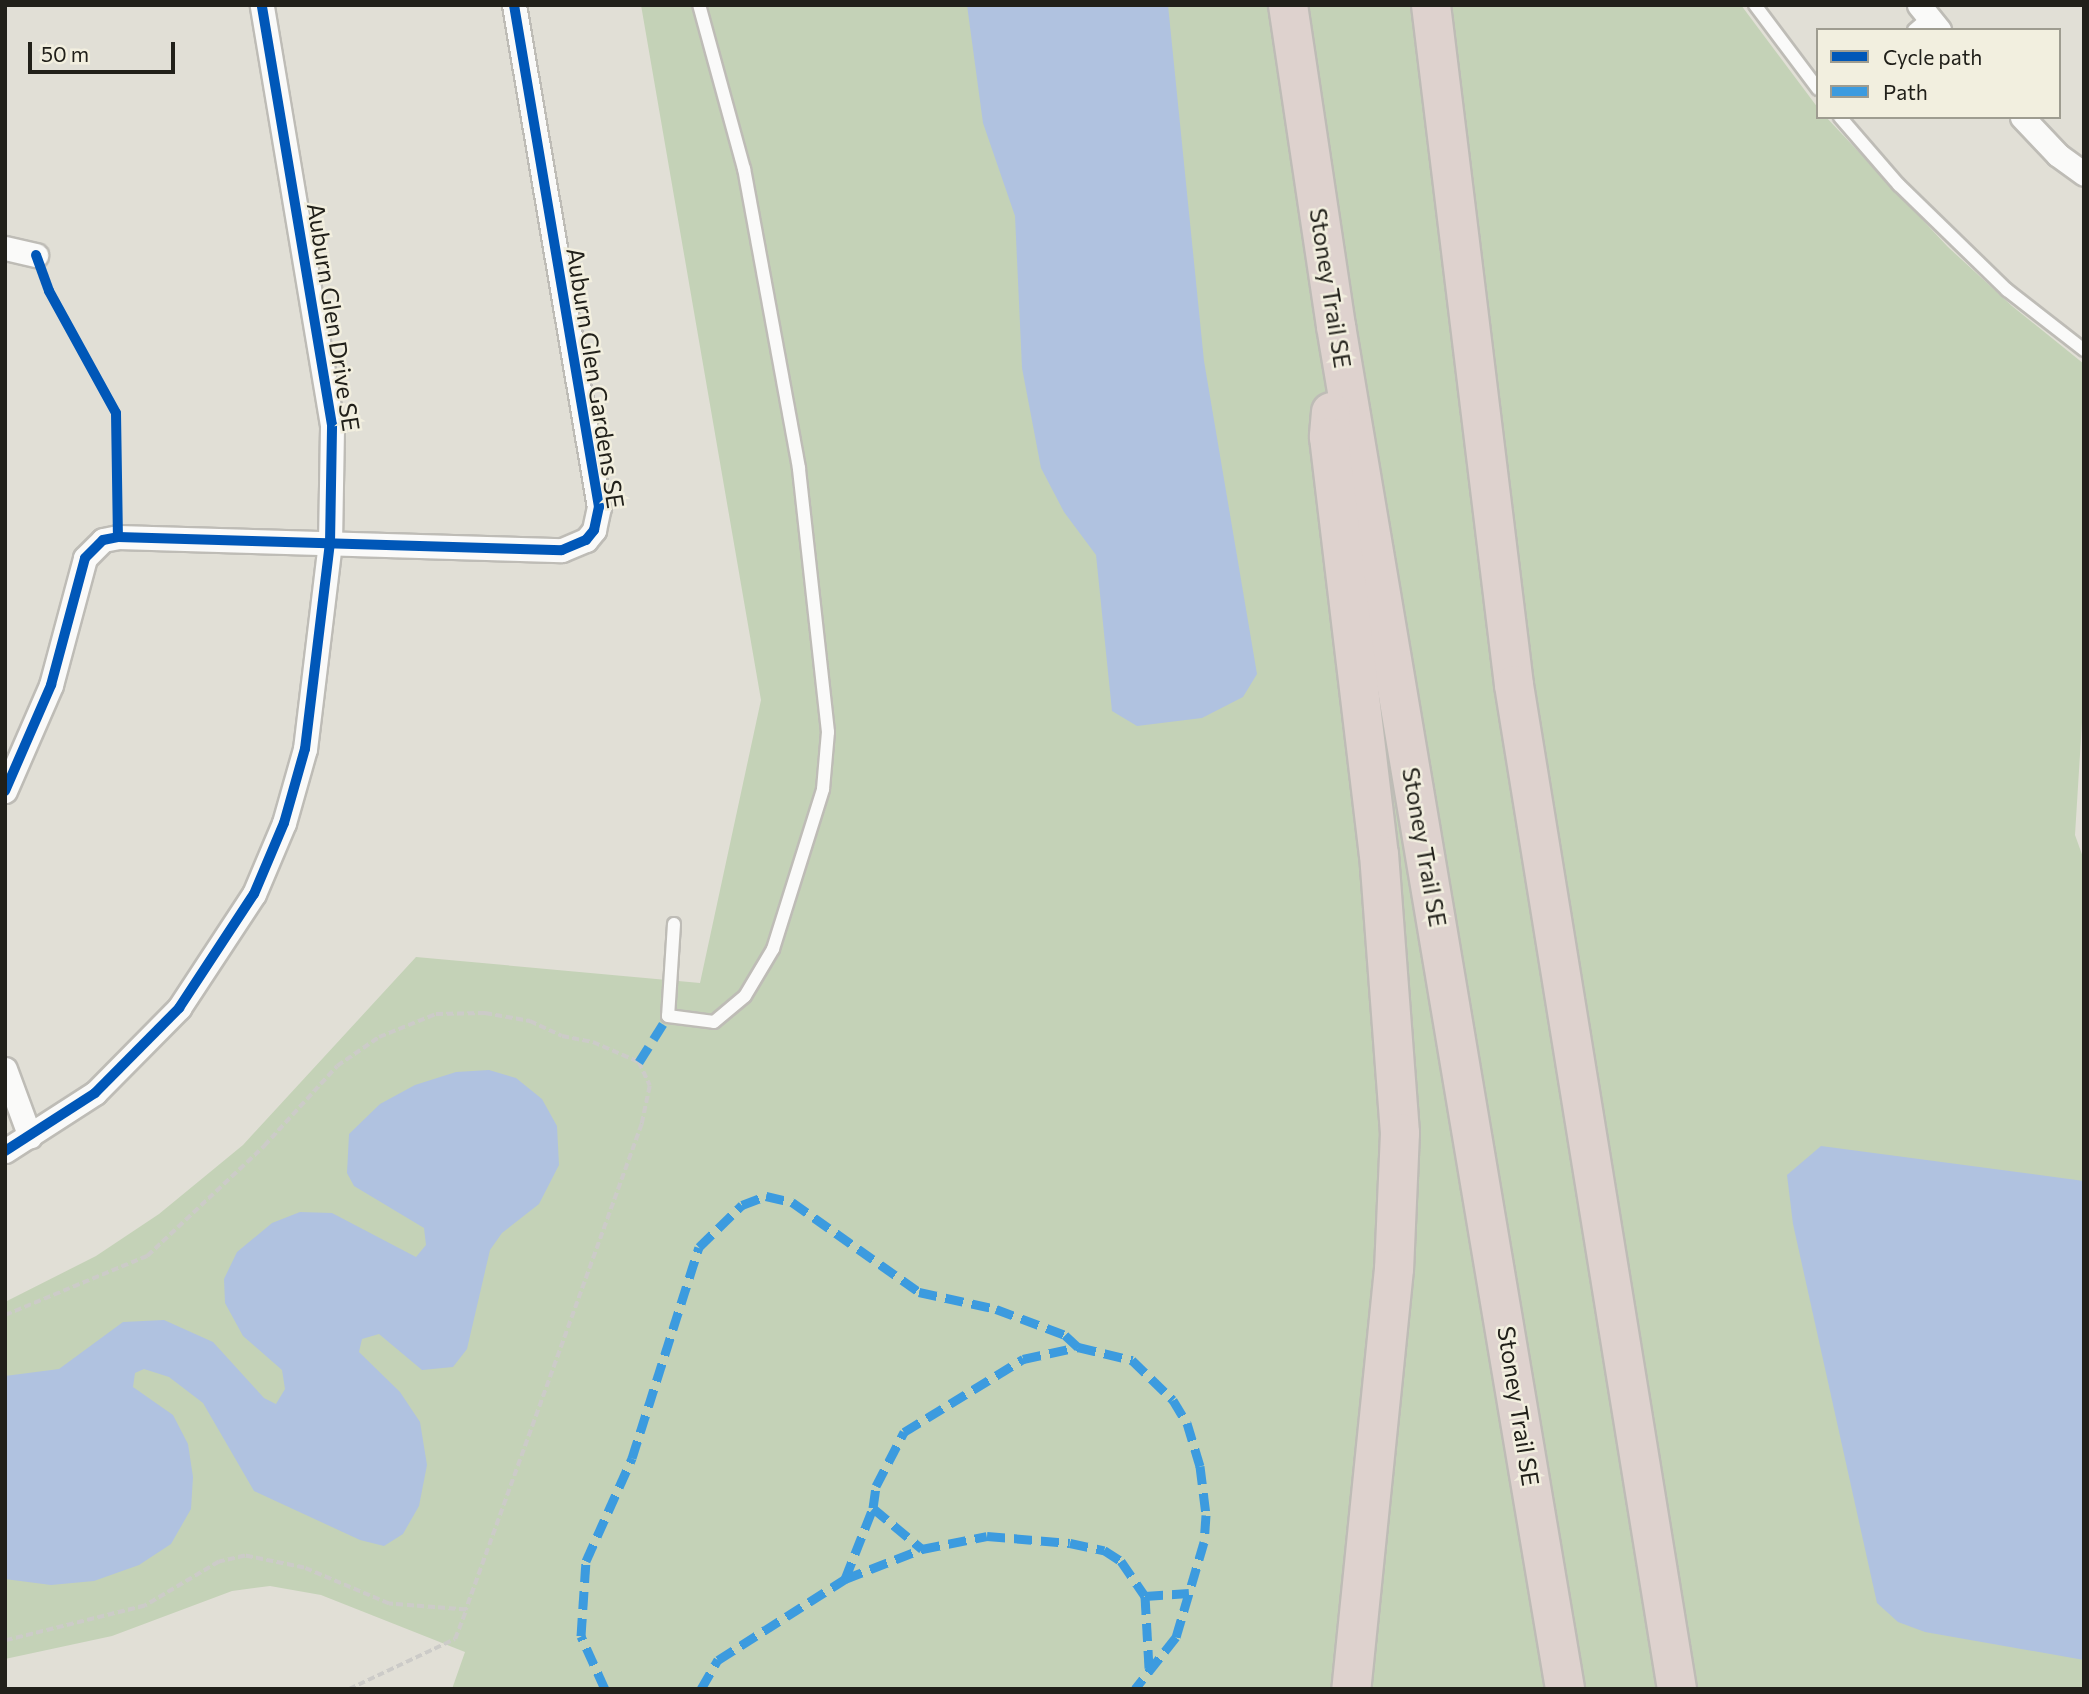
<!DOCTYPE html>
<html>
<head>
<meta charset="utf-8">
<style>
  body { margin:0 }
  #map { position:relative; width:2089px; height:1694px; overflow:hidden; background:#e1dfd6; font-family:Commissioner,sans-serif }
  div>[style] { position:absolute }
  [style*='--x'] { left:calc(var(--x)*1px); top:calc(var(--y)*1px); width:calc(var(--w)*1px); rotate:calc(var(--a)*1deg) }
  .green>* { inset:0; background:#c4d2b7 }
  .water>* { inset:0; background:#b0c2e0 }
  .path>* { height:3.5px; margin-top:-1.75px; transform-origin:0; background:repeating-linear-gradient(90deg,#cccbc8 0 7px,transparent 0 10.5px) }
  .roads { filter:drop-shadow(2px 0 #bebcb6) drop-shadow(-2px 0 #bebcb6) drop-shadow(0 2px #bebcb6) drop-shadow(0 -2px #bebcb6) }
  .service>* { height:12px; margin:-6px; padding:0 6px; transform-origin:6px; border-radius:6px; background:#fafaf9 }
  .minor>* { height:23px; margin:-11.5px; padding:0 11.5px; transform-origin:11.5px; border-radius:11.5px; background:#fafaf9 }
  .motorway>* { height:38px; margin:-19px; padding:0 19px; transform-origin:19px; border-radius:19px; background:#ded2ce }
  .quiet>* { height:9px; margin-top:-4.5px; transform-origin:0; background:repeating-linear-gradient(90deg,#3c9bdf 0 18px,transparent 0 27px) }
  .cycleway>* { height:10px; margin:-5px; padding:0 5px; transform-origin:5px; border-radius:5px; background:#0057b8 }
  span { translate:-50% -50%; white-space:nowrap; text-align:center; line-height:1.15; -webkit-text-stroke:5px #f2efdf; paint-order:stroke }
  .street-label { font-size:24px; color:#21201a }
  .frame { position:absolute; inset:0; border:7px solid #21201a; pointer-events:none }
  .legend { position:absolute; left:1816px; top:28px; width:245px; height:91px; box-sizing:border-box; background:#f2efdf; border:2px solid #9e9c90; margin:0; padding:9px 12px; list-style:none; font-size:21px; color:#21201a }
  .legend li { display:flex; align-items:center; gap:14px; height:35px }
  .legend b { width:35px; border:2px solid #9e9c90 }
  .scale { position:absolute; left:28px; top:42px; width:147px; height:32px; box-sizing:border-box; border:4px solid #21201a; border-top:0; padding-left:9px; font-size:21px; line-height:24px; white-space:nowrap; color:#21201a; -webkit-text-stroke:5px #f2efdf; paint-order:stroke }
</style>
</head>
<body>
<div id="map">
  <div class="green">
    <i style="clip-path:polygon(641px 5px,1741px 5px,1818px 108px,1818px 117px,1826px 117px,1948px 247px,2012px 306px,2084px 364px,2084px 690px,2075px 835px,2084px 860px,2084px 1689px,452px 1689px,465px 1652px,321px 1595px,270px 1586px,232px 1591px,112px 1636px,5px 1659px,5px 1302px,96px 1256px,159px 1214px,243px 1145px,416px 957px,700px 983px,761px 700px)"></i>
  </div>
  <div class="water">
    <i style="clip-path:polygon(967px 5px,1168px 5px,1204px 361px,1257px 674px,1243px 697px,1202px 718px,1137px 726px,1112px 711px,1096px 555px,1064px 512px,1041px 468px,1022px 368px,1015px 216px,983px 123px)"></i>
    <i style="clip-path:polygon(489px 1070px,516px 1078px,542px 1099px,557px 1126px,559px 1165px,539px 1204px,502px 1233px,490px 1250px,467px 1349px,453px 1367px,422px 1370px,379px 1334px,362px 1339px,359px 1352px,400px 1392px,420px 1422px,427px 1465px,419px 1506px,403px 1534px,384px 1546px,360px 1540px,254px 1491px,203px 1403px,169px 1377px,144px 1369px,135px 1373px,133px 1387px,173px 1415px,188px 1444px,193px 1477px,191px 1509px,171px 1544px,139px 1565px,94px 1581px,51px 1585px,5px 1579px,5px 1376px,59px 1369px,123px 1322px,164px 1320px,213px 1342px,264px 1398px,276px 1404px,285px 1389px,282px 1370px,243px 1336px,225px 1303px,224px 1279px,237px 1252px,272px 1223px,300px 1212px,332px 1213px,416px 1257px,426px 1245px,424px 1228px,354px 1186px,347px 1173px,349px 1134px,380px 1104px,415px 1085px,456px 1072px)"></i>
    <i style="clip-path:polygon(1821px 1146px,2084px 1181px,2084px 1660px,1925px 1632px,1898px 1622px,1877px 1603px,1793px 1224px,1787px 1175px)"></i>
  </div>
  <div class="path">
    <i style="--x:5;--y:1315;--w:154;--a:-22.6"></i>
    <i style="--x:147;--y:1256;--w:161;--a:-43.2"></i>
    <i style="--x:264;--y:1146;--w:108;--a:-47.6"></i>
    <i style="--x:337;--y:1066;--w:51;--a:-34.6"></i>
    <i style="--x:379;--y:1037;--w:61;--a:-22"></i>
    <i style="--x:436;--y:1014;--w:49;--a:-1.2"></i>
    <i style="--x:485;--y:1013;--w:46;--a:10.1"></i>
    <i style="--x:530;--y:1021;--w:35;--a:25"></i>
    <i style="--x:562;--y:1036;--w:32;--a:11"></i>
    <i style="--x:593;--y:1042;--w:50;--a:23.5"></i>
    <i style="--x:639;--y:1062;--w:26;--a:65"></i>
    <i style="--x:650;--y:1086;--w:39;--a:102"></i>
    <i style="--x:642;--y:1124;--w:517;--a:109.91"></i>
    <i style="--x:466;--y:1610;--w:77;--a:-175.5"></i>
    <i style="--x:389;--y:1604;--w:92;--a:-157"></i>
    <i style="--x:304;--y:1568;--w:60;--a:-168.5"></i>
    <i style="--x:245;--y:1556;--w:27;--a:167"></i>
    <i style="--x:219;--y:1562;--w:86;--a:149.3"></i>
    <i style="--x:145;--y:1606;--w:144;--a:166"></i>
    <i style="--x:349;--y:1689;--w:117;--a:-25.3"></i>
    <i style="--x:455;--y:1639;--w:31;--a:-69"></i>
  </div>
  <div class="roads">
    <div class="service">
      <i style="--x:1755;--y:5;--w:105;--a:53.1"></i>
      <i style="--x:1914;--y:30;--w:18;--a:-41"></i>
      <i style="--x:1840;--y:117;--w:90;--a:49.1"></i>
      <i style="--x:1899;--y:185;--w:151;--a:44.2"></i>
      <i style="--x:2007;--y:290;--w:98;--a:37.9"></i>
      <i style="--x:674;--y:924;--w:92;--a:93.7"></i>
      <i style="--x:668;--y:1016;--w:46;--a:7.4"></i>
      <i style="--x:714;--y:1022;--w:40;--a:-40"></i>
      <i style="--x:745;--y:996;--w:55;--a:-59.2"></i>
      <i style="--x:773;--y:949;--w:168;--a:-72.6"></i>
      <i style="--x:823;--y:789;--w:57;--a:-85"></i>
      <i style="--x:828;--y:732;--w:266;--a:-96.3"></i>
      <i style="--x:799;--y:468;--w:304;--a:-100.4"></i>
      <i style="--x:744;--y:169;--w:170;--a:-105.3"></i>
    </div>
    <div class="minor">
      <i style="--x:1919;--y:5;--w:32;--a:51"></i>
      <i style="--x:2022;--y:117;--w:52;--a:46.5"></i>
      <i style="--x:2058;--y:155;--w:32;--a:36"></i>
      <i style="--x:5;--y:248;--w:32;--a:13"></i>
      <i style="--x:5;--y:791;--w:116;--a:-66.5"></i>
      <i style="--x:51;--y:685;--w:131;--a:-75"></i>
      <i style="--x:85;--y:558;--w:25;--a:-45"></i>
      <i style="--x:103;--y:540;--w:15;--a:-11"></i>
      <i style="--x:118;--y:537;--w:444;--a:1.7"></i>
      <i style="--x:562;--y:550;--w:26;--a:-23"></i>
      <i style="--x:586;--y:540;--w:13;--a:-51"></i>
      <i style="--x:594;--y:530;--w:24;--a:-78"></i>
      <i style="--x:599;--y:507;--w:509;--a:-99.61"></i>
      <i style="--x:5;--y:1069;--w:72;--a:69.8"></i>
      <i style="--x:5;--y:1151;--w:107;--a:-32.8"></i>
      <i style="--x:95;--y:1093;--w:120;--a:-45.3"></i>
      <i style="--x:179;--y:1008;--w:136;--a:-56.7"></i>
      <i style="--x:254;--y:894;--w:77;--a:-67.1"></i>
      <i style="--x:284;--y:823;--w:77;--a:-74.2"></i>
      <i style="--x:305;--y:749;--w:208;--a:-83.1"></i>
      <i style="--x:330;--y:543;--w:118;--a:-89"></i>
      <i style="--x:332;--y:425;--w:426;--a:-99.5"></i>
    </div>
    <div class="motorway">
      <i style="--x:1288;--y:5;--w:325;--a:81.5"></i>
      <i style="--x:1336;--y:326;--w:1382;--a:80.46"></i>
      <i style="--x:1431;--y:5;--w:685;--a:83.04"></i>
      <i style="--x:1514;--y:685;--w:1017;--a:80.78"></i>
      <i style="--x:1331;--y:412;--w:25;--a:95"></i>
      <i style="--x:1329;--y:437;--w:420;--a:83.2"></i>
      <i style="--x:1379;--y:854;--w:280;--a:85.7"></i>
      <i style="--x:1400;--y:1133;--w:136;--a:92.5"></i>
      <i style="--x:1394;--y:1269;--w:422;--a:95.8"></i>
    </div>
  </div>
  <div class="quiet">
    <i style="--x:639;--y:1062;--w:54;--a:-57.8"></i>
    <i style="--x:873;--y:1508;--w:64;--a:39.9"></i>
    <i style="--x:845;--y:1579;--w:76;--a:-68.5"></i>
    <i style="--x:873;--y:1508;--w:22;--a:-82"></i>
    <i style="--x:876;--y:1486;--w:61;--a:-62.6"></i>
    <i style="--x:904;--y:1432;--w:140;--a:-31.5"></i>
    <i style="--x:1023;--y:1359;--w:56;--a:-12.3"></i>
    <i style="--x:1145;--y:1596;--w:44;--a:-3.9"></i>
    <i style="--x:605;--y:1689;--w:58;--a:-114.4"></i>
    <i style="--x:581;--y:1636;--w:75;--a:-86.2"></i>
    <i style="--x:586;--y:1561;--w:113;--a:-65.9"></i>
    <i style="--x:632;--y:1458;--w:221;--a:-72.4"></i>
    <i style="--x:699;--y:1247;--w:60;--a:-44.3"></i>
    <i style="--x:742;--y:1205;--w:26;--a:-21"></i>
    <i style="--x:766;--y:1196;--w:27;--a:13"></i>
    <i style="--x:792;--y:1202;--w:156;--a:35.3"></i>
    <i style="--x:919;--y:1292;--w:79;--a:12.4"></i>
    <i style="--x:996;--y:1309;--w:74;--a:20.6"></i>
    <i style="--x:1065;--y:1335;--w:18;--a:43"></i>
    <i style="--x:1078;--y:1347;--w:56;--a:13.5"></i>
    <i style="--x:1132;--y:1360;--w:57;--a:44.3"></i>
    <i style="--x:1173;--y:1400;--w:27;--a:59"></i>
    <i style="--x:1187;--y:1423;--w:45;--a:73.2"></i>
    <i style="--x:1200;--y:1466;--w:49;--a:83"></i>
    <i style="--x:1206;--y:1515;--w:27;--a:94"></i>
    <i style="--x:1204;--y:1542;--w:99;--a:106.4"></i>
    <i style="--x:1176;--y:1637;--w:66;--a:128.3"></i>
    <i style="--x:701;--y:1689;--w:34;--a:-60"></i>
    <i style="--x:718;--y:1660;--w:151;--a:-32.5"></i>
    <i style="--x:845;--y:1579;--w:83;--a:-21.3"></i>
    <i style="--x:922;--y:1549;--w:66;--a:-11.3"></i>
    <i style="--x:987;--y:1536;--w:83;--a:4.8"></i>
    <i style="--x:1070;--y:1543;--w:35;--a:12"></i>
    <i style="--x:1104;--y:1550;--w:20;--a:33"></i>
    <i style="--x:1121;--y:1561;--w:42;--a:55.6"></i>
    <i style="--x:1145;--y:1596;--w:72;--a:86.8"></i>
  </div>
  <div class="cycleway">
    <i style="--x:36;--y:255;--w:38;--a:70"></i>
    <i style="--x:49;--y:291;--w:139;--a:61.2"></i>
    <i style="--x:116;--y:413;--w:124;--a:89.1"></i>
    <i style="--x:5;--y:791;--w:116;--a:-66.5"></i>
    <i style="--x:51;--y:685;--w:131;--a:-75"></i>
    <i style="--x:85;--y:558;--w:25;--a:-45"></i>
    <i style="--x:103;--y:540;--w:15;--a:-11"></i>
    <i style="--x:118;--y:537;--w:444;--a:1.7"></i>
    <i style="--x:562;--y:550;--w:26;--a:-23"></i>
    <i style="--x:586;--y:540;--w:13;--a:-51"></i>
    <i style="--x:594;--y:530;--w:24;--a:-78"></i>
    <i style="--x:599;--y:507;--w:509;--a:-99.61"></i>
    <i style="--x:5;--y:1151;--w:107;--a:-32.8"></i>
    <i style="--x:95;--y:1093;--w:120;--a:-45.3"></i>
    <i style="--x:179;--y:1008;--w:136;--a:-56.7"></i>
    <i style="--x:254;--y:894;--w:77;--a:-67.1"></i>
    <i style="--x:284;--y:823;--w:77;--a:-74.2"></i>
    <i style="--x:305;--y:749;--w:208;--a:-83.1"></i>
    <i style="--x:330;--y:543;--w:118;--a:-89"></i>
    <i style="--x:332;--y:425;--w:426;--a:-99.5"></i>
  </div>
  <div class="street-label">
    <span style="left:1331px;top:288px;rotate:81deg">Stoney Trail SE</span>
    <span style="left:334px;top:317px;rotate:81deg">Auburn Glen Drive SE</span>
    <span style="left:596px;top:378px;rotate:81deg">Auburn Glen Gardens SE</span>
    <span style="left:1425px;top:847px;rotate:80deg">Stoney Trail SE</span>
    <span style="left:1519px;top:1406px;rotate:81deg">Stoney Trail SE</span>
  </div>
  <div class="frame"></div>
  <ul class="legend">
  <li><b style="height:9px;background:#0057b8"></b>Cycle path</li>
  <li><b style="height:9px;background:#3c9bdf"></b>Path</li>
  </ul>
  <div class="scale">50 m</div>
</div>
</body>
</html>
